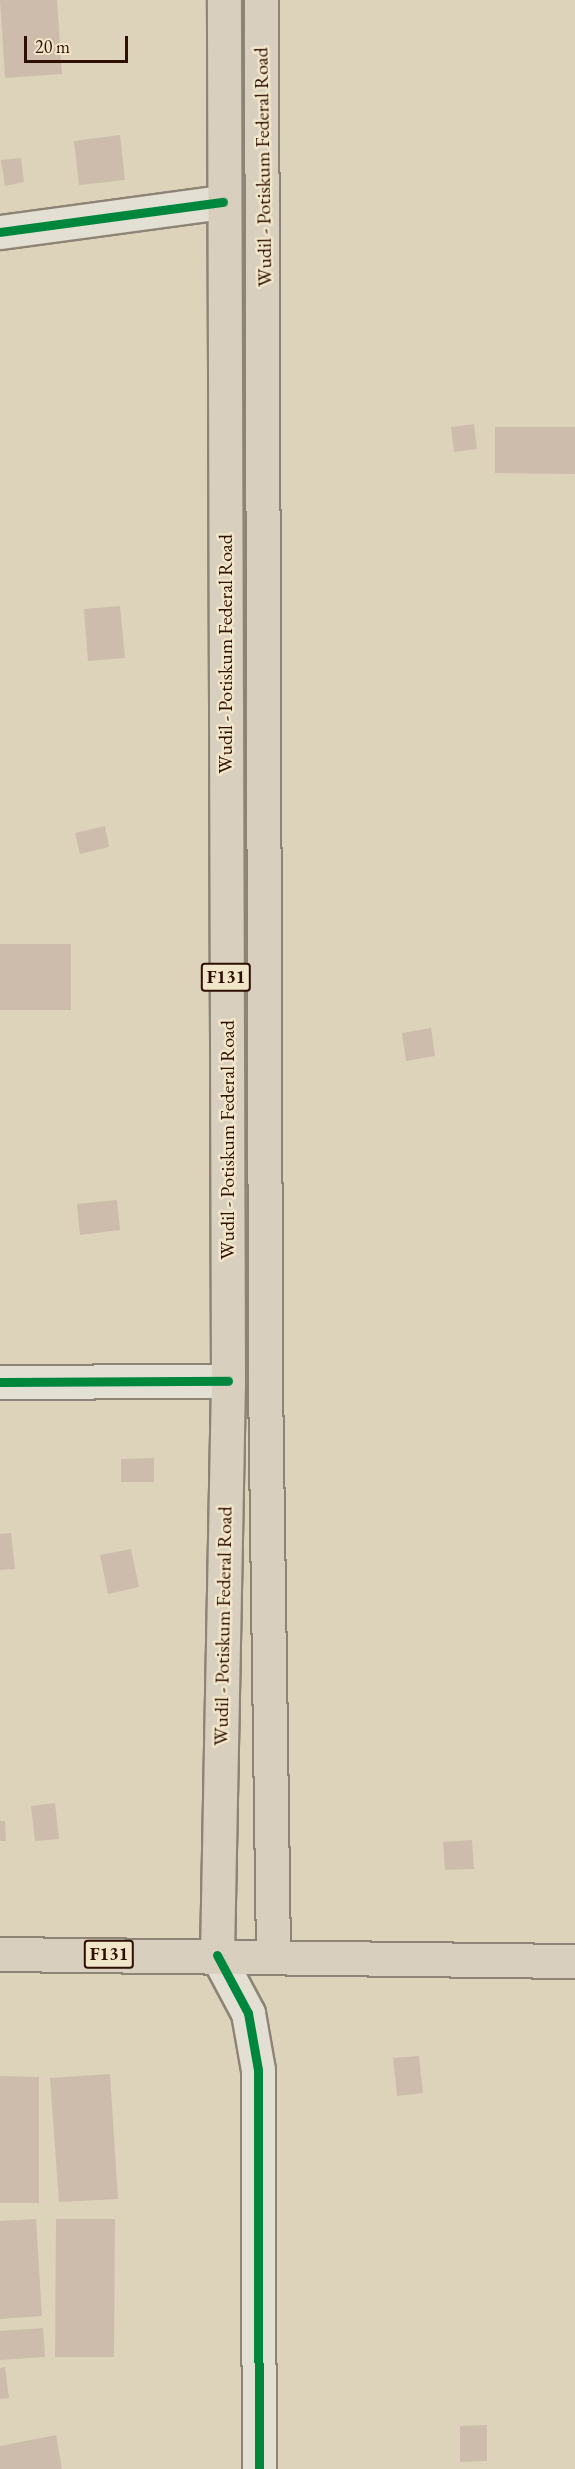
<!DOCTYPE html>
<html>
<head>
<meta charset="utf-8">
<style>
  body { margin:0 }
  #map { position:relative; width:575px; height:2469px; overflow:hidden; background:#ddd3bb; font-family:"EB Garamond",serif }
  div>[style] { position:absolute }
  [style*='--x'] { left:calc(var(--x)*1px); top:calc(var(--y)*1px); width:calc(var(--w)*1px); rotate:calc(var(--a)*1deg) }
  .building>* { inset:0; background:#cdbcab }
  .roads { filter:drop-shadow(2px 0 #8e8476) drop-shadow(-2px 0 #8e8476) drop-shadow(0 2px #8e8476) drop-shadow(0 -2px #8e8476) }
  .minor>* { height:33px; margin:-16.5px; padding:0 16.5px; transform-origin:16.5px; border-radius:16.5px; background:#e4dfd3 }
  .major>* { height:33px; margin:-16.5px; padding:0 16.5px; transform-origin:16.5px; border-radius:16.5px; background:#d8cfbe }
  .cycleway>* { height:9px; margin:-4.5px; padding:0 4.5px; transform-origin:4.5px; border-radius:4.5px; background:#00873e }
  span { translate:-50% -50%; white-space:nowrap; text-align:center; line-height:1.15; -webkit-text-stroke:5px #f2e6ca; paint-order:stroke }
  .shield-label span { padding:2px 4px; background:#f2e6ca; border:2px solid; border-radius:4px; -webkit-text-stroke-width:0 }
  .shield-label { font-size:18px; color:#2e0f02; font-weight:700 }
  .street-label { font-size:20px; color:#2e0f02 }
  .scale { position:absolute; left:24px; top:36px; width:104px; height:27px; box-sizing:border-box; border:3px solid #2e0f02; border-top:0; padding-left:8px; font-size:18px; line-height:21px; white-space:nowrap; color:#2e0f02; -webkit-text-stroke:4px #f2e6ca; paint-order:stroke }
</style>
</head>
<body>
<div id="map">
  <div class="building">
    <i style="clip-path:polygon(0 0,57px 0,62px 74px,5px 78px)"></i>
    <i style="clip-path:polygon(120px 135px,125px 180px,79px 185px,74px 141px)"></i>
    <i style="clip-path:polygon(21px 158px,24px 182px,5px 186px,1px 160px)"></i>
    <i style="clip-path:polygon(474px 424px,477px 449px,454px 452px,451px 427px)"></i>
    <i style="clip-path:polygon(495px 427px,575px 427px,575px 474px,495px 473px)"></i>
    <i style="clip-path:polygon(120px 606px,125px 658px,88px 661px,84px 609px)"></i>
    <i style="clip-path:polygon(105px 826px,109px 847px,80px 854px,75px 833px)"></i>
    <i style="clip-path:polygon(0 944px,71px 944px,71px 1010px,0 1010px)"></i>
    <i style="clip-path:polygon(431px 1028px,435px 1056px,406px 1061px,402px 1033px)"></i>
    <i style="clip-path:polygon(117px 1200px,120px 1230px,80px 1235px,77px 1204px)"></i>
    <i style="clip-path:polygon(154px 1458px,154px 1482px,121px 1482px,121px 1459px)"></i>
    <i style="clip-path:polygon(11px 1533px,15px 1569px,0 1570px,0 1534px)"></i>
    <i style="clip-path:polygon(131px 1549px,139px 1587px,108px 1594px,100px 1555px)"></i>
    <i style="clip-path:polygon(55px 1803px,59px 1839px,35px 1841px,31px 1806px)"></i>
    <i style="clip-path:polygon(0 1821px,5px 1821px,6px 1841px,0 1841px)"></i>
    <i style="clip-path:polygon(472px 1840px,474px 1869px,445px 1870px,443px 1842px)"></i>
    <i style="clip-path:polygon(419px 2056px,423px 2093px,397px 2096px,393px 2058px)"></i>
    <i style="clip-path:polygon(110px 2074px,118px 2199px,59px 2202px,50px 2078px)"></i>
    <i style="clip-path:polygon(0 2076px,39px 2077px,39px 2203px,0 2203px)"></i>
    <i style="clip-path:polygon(36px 2219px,42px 2316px,0 2319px,0 2221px)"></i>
    <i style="clip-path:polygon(56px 2219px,115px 2219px,114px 2357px,55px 2357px)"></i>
    <i style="clip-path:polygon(43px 2328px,45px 2357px,0 2360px,0 2331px)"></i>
    <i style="clip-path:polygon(5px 2367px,9px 2398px,0 2399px,0 2368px)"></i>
    <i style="clip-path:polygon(487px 2425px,487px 2461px,460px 2462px,460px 2426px)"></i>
    <i style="clip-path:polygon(56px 2435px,62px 2469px,0 2469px,0 2446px)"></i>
  </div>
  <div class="roads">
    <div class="minor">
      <i style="--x:0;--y:232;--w:225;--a:-7.7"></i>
      <i style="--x:0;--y:1382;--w:228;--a:-0.3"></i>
      <i style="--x:217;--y:1955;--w:66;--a:61.9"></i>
      <i style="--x:248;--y:2013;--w:58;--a:80"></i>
      <i style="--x:258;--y:2070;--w:399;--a:89.9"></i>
    </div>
    <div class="major">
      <i style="--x:261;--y:0;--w:1380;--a:89.83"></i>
      <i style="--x:265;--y:1380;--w:574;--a:89.2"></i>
      <i style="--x:0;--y:1954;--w:575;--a:0.7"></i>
      <i style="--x:217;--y:1955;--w:574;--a:-88.9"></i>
      <i style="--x:228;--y:1381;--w:1381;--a:-90.17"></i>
    </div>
  </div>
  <div class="cycleway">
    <i style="--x:0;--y:232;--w:225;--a:-7.7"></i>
    <i style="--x:0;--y:1382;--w:228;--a:-0.3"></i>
    <i style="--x:217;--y:1955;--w:66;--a:61.9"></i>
    <i style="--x:248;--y:2013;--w:58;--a:80"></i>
    <i style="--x:258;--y:2070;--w:399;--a:89.9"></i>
  </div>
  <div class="shield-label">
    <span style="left:226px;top:977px">F131</span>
    <span style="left:109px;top:1954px">F131</span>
  </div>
  <div class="street-label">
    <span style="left:263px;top:167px;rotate:-91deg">Wudil - Potiskum Federal Road</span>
    <span style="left:225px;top:654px;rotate:-90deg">Wudil - Potiskum Federal Road</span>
    <span style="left:227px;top:1140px;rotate:-90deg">Wudil - Potiskum Federal Road</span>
    <span style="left:223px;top:1626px;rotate:-89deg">Wudil - Potiskum Federal Road</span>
  </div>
  <div class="scale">20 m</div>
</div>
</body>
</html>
